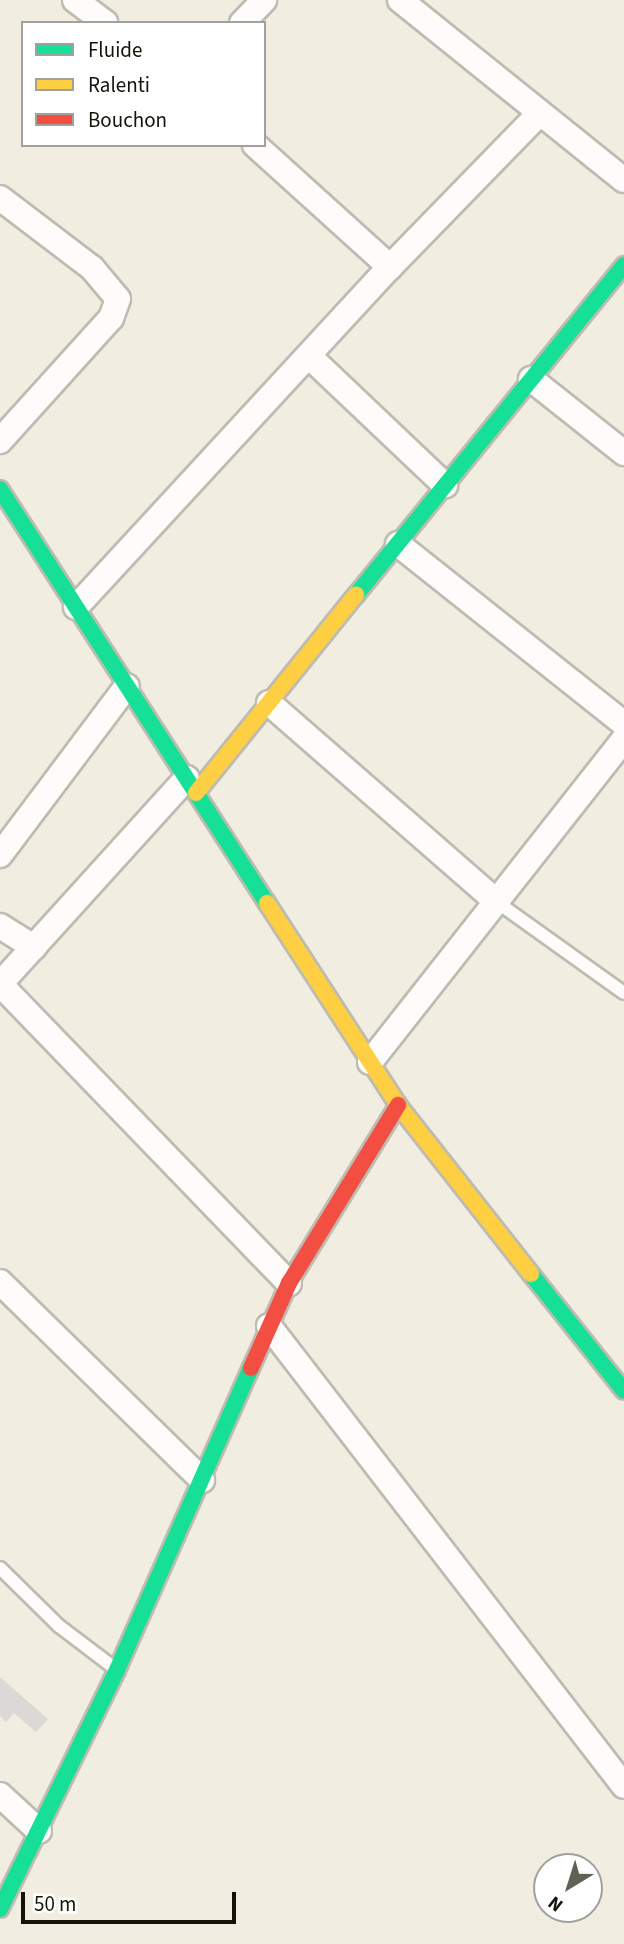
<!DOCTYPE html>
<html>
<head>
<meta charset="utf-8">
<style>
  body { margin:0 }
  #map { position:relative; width:624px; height:1944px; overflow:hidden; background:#f1eee1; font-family:"Source Sans 3",sans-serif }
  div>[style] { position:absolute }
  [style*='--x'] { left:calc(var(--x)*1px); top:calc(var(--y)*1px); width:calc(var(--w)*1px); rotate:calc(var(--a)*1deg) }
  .building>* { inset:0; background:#dbd8d6 }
  .roads { filter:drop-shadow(2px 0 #bebbb1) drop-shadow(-2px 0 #bebbb1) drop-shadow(0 2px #bebbb1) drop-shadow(0 -2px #bebbb1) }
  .lane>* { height:12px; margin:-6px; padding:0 6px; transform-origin:6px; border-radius:6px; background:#fdfcfa }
  .street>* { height:24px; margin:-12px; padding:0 12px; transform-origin:12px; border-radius:12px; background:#fdfcfa }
  .fast>* { height:16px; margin:-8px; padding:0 8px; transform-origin:8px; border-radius:8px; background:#16e098 }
  .slow>* { height:16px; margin:-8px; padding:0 8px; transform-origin:8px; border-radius:8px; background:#ffcf43 }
  .jam>* { height:16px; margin:-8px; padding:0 8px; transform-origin:8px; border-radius:8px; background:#f24e42 }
  span { translate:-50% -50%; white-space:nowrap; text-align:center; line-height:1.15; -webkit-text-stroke:5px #fff; paint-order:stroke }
  .legend { position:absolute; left:21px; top:21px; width:245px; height:126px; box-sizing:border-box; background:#fff; border:2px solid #a1a19d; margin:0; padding:9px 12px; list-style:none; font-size:21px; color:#14130a }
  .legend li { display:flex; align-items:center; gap:14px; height:35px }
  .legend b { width:35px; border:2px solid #a1a19d }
  .north { position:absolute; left:533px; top:1853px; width:70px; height:70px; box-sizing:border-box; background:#fff; border:2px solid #a1a19d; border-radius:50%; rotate:218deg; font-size:19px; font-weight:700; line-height:28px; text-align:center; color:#14130a }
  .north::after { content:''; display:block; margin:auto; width:24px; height:32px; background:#616055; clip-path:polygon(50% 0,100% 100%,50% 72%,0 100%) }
  .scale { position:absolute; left:21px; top:1892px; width:215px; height:32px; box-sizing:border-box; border:4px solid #14130a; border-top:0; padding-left:9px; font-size:21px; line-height:24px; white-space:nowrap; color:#14130a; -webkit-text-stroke:5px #fff; paint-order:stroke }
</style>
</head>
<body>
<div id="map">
  <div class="building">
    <i style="clip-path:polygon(0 1677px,48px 1719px,36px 1732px,14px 1713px,6px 1722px,0 1716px)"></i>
  </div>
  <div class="roads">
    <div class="lane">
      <i style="--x:497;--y:902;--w:156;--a:35.6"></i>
      <i style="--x:0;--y:1568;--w:83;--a:44.5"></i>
      <i style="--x:59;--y:1626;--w:73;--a:37.2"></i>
    </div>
    <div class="street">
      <i style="--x:75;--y:0;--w:38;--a:37"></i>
      <i style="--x:400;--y:0;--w:287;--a:38.8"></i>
      <i style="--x:242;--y:23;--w:32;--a:-46"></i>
      <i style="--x:255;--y:145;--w:182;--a:42.1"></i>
      <i style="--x:0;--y:198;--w:116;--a:37.3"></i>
      <i style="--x:92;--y:268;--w:40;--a:50"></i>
      <i style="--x:118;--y:299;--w:20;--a:110"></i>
      <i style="--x:111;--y:318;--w:166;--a:132.1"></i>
      <i style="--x:311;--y:358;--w:185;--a:43.5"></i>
      <i style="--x:531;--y:379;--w:119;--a:38.5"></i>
      <i style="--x:398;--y:544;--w:289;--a:38.5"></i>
      <i style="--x:76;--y:607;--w:463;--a:-47.3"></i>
      <i style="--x:390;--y:267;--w:215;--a:-45.8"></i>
      <i style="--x:269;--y:703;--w:303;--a:41.1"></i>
      <i style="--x:0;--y:855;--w:211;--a:-53.1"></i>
      <i style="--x:0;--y:926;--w:40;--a:32"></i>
      <i style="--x:0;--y:984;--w:416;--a:46"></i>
      <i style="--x:0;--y:984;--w:278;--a:-47.8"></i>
      <i style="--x:370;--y:1062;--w:411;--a:-51.8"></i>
      <i style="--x:0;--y:1282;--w:283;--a:44.4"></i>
      <i style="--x:269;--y:1326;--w:581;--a:52.34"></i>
      <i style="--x:0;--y:1795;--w:53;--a:42.7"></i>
    </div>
    <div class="fast">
      <i style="--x:0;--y:489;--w:493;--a:57.2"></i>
      <i style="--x:356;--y:595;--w:425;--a:-50.9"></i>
      <i style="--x:531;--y:1274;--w:149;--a:51.5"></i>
      <i style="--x:0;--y:1909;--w:266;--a:-63.9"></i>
      <i style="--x:117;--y:1670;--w:330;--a:-66.1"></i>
    </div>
    <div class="slow">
      <i style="--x:196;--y:793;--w:255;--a:-51.1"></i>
      <i style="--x:267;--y:903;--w:241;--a:57"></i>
      <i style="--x:398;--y:1105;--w:215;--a:51.8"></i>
    </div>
    <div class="jam">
      <i style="--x:251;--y:1368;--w:93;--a:-65.9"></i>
      <i style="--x:289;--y:1283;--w:209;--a:-58.5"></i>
    </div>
  </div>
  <ul class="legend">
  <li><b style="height:9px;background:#16e098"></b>Fluide</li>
  <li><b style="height:9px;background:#ffcf43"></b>Ralenti</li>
  <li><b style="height:9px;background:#f24e42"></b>Bouchon</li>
  </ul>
  <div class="north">N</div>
  <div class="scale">50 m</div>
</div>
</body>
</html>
